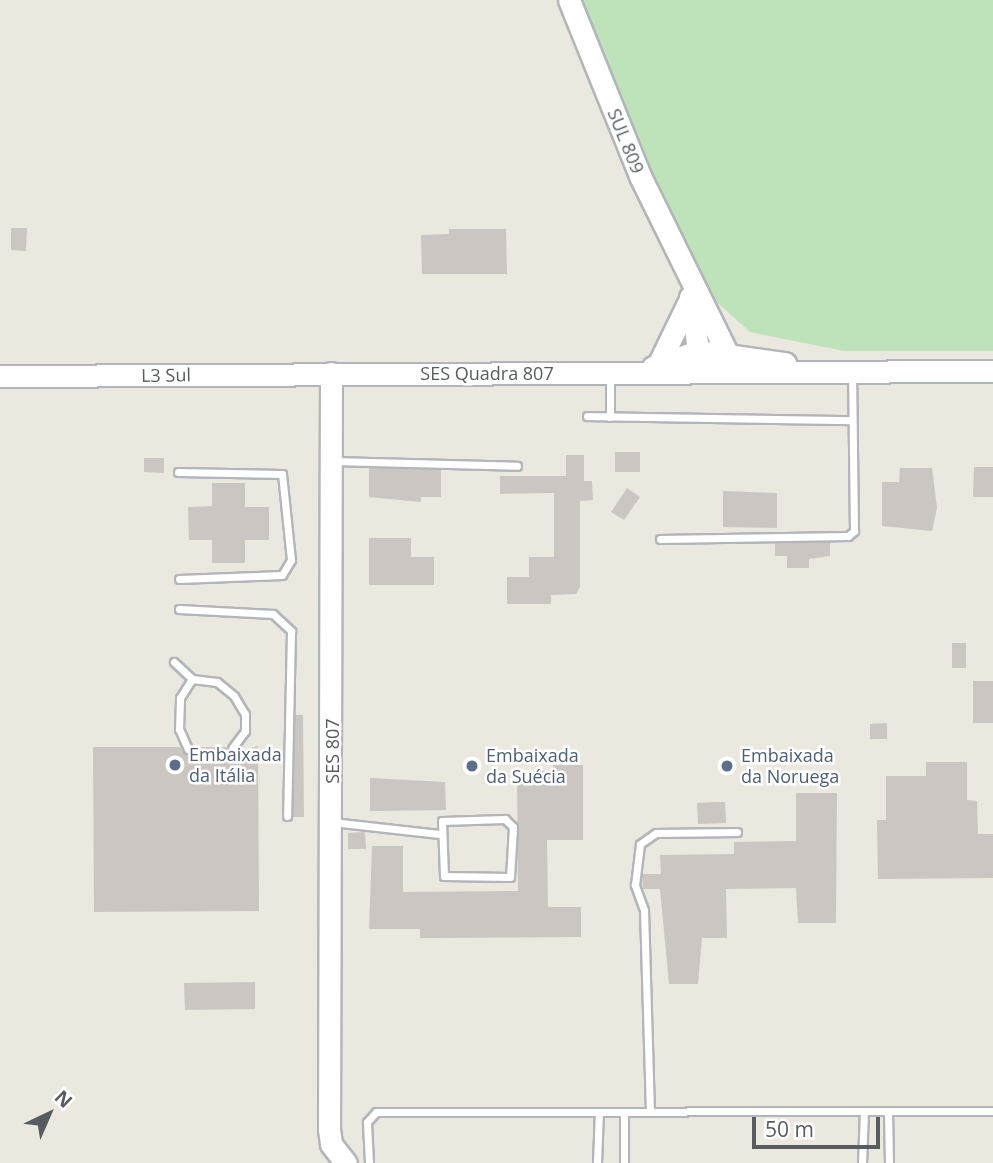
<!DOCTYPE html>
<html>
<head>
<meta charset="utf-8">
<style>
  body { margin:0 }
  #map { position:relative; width:993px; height:1163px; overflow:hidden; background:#ebe8df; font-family:"Open Sans",sans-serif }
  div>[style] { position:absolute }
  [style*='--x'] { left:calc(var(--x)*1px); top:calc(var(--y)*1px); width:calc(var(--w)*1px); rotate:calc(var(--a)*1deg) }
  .green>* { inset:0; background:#bee3bb }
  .building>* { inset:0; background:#cbc6c1 }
  .roads { filter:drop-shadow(2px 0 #b2b6ba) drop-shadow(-2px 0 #b2b6ba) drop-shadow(0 2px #b2b6ba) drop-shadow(0 -2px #b2b6ba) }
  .lane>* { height:7px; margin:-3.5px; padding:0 3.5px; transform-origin:3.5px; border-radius:3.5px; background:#fff }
  .secondary>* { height:21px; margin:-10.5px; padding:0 10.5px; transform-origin:10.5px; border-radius:10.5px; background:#fff }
  .dots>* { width:19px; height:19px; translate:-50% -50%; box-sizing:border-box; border:4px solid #fff; border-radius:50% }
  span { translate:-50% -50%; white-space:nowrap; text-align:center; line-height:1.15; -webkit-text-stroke:5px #fff; paint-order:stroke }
  .street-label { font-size:18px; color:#585c60 }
  .service-label { font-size:18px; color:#4e5e75 }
  .left { translate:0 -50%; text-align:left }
  .north { position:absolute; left:14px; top:1079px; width:70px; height:70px; -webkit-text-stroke:5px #fff; paint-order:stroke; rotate:44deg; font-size:19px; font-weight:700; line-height:28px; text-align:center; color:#585c60 }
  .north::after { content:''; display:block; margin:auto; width:24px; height:32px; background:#585c60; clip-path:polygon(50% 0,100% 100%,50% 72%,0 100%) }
  .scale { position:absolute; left:752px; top:1117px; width:128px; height:32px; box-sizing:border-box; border:4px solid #585c60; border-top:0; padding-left:9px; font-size:21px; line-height:24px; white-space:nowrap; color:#585c60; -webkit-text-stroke:5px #fff; paint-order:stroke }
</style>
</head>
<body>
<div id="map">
  <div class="green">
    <i style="clip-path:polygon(577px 0,993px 0,993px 351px,844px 351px,750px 332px,700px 287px)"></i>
  </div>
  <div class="building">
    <i style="clip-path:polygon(11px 228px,27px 228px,26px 251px,11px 250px)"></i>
    <i style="clip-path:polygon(449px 229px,506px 229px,507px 274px,422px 274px,421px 235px,449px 234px)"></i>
    <i style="clip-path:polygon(615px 452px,640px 452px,640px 472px,615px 472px)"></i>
    <i style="clip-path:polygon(566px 455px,584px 455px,584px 481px,592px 481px,593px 500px,580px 501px,580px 587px,576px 594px,551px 595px,551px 604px,507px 604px,507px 577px,529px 577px,529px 557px,554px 557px,554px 493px,500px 494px,500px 476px,566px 476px)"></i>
    <i style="clip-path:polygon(144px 458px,164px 458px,164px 473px,144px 472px)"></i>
    <i style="clip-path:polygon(974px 467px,993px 467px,993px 497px,973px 497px)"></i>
    <i style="clip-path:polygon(369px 468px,441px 470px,441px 497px,421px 497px,421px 502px,369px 497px)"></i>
    <i style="clip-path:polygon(900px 468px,932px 468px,937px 508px,932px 531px,882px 526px,882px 482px,899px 482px)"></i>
    <i style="clip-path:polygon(212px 483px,245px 483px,245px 507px,269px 507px,269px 540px,245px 540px,245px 563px,212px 563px,212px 540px,189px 540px,188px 507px,212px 506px)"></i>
    <i style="clip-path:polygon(627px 488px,640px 497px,624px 520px,611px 512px)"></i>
    <i style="clip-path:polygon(723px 491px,777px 493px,777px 528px,723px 527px)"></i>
    <i style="clip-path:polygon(369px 538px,411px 538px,411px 557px,434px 557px,434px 585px,369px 585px)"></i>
    <i style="clip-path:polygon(830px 542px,830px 556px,809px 559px,809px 568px,787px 568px,787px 556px,775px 556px,775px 543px)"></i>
    <i style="clip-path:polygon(952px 643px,966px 643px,966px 668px,952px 668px)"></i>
    <i style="clip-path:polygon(973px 681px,993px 681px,993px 723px,973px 723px)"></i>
    <i style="clip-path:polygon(295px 715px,303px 715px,304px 817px,293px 817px)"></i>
    <i style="clip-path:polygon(887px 723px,887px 739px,870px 739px,870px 724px)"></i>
    <i style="clip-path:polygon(258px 746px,259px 911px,94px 912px,93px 747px,180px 747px,188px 755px,194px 747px,226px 747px,232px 754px)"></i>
    <i style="clip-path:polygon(926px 762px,967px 762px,967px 800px,977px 801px,978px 834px,993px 834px,993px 878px,878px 879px,877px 820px,886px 820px,886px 776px,926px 776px)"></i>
    <i style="clip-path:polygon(553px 765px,583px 765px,583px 840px,547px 840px,548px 907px,581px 907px,581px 937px,434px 938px,420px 938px,420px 929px,369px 929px,372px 846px,403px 846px,403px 892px,518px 891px,517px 771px,553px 771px)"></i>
    <i style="clip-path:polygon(370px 778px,445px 782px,446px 810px,370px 811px)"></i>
    <i style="clip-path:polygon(796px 793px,837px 793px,836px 923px,798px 923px,796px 888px,726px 889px,727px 938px,702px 938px,698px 984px,669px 984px,660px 889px,643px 889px,642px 874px,661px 874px,660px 855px,734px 854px,734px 842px,796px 841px)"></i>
    <i style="clip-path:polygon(715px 802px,725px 802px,726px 823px,698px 824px,697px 803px)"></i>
    <i style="clip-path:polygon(365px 832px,366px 849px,348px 849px,348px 833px)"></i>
    <i style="clip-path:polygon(255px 982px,255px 1009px,185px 1010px,184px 983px)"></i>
  </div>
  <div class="roads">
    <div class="lane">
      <i style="--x:610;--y:377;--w:40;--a:90"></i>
      <i style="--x:587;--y:416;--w:264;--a:0.9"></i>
      <i style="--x:332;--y:461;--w:185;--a:1.5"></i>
      <i style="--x:178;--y:472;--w:104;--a:1.1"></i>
      <i style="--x:282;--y:474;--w:86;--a:84"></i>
      <i style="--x:291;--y:560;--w:17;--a:121"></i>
      <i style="--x:282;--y:575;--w:103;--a:177.8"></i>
      <i style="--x:660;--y:539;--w:188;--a:-0.9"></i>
      <i style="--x:848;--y:536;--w:8;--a:-40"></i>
      <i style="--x:854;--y:531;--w:156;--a:-90.7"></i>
      <i style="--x:179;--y:609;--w:94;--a:3"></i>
      <i style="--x:273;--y:614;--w:25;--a:43"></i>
      <i style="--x:291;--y:631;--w:185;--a:91.2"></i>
      <i style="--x:174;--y:662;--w:25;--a:43"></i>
      <i style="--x:192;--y:679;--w:25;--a:7"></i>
      <i style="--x:217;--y:682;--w:22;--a:39"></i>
      <i style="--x:234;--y:696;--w:21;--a:59"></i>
      <i style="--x:245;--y:714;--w:17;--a:90"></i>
      <i style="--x:245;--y:731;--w:21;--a:127"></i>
      <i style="--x:188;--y:749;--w:22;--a:-114"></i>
      <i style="--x:179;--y:729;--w:31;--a:-88"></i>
      <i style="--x:180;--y:698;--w:22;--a:-58"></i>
      <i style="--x:505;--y:819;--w:11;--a:45"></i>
      <i style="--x:513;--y:827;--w:50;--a:93.4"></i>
      <i style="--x:510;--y:877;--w:66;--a:-179.1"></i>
      <i style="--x:444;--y:876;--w:55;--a:-92.1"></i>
      <i style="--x:442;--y:821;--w:63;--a:-1.8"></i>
      <i style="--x:332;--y:822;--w:108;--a:6.4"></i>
      <i style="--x:888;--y:1111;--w:52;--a:88.9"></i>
      <i style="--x:650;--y:1112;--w:202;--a:-91.7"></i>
      <i style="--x:644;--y:910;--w:27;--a:-110"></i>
      <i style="--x:635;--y:885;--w:41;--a:-83"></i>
      <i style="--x:640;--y:844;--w:19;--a:-35"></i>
      <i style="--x:656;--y:833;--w:81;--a:-0.7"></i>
      <i style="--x:369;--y:1163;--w:41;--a:-92.8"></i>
      <i style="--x:367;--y:1122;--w:13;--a:-48"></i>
      <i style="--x:376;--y:1112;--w:617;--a:-0.09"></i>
      <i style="--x:597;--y:1163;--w:51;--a:-87.8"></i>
      <i style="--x:624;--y:1163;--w:51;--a:-90"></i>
      <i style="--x:862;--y:1163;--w:52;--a:-87.8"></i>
    </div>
    <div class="secondary">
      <i style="--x:569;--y:0;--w:190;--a:68"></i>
      <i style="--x:640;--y:176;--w:217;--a:63.8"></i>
      <i style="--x:690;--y:297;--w:66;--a:81.3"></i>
      <i style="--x:658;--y:365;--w:73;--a:-64.1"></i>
      <i style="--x:653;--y:367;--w:48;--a:-19.6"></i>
      <i style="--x:698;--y:351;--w:88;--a:7.9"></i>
      <i style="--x:331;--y:373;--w:756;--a:90.15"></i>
      <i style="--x:329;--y:1129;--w:15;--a:82"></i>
      <i style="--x:331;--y:1144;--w:24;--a:52"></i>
      <i style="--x:0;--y:376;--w:993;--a:-0.29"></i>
    </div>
  </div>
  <div class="dots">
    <i style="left:175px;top:765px;background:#5c6f8a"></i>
    <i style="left:472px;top:766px;background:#5c6f8a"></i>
    <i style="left:727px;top:766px;background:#5c6f8a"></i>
  </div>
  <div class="street-label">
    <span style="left:626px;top:141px;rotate:68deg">SUL 809</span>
    <span style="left:487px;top:373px">SES Quadra 807</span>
    <span style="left:166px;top:375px;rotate:-1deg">L3 Sul</span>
    <span style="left:332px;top:751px;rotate:-90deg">SES 807</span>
  </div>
  <div class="service-label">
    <span class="left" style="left:189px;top:765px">Embaixada<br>da Itália</span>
    <span class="left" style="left:486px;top:766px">Embaixada<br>da Suécia</span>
    <span class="left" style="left:741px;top:766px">Embaixada<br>da Noruega</span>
  </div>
  <div class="north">N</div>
  <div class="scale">50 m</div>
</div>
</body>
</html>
